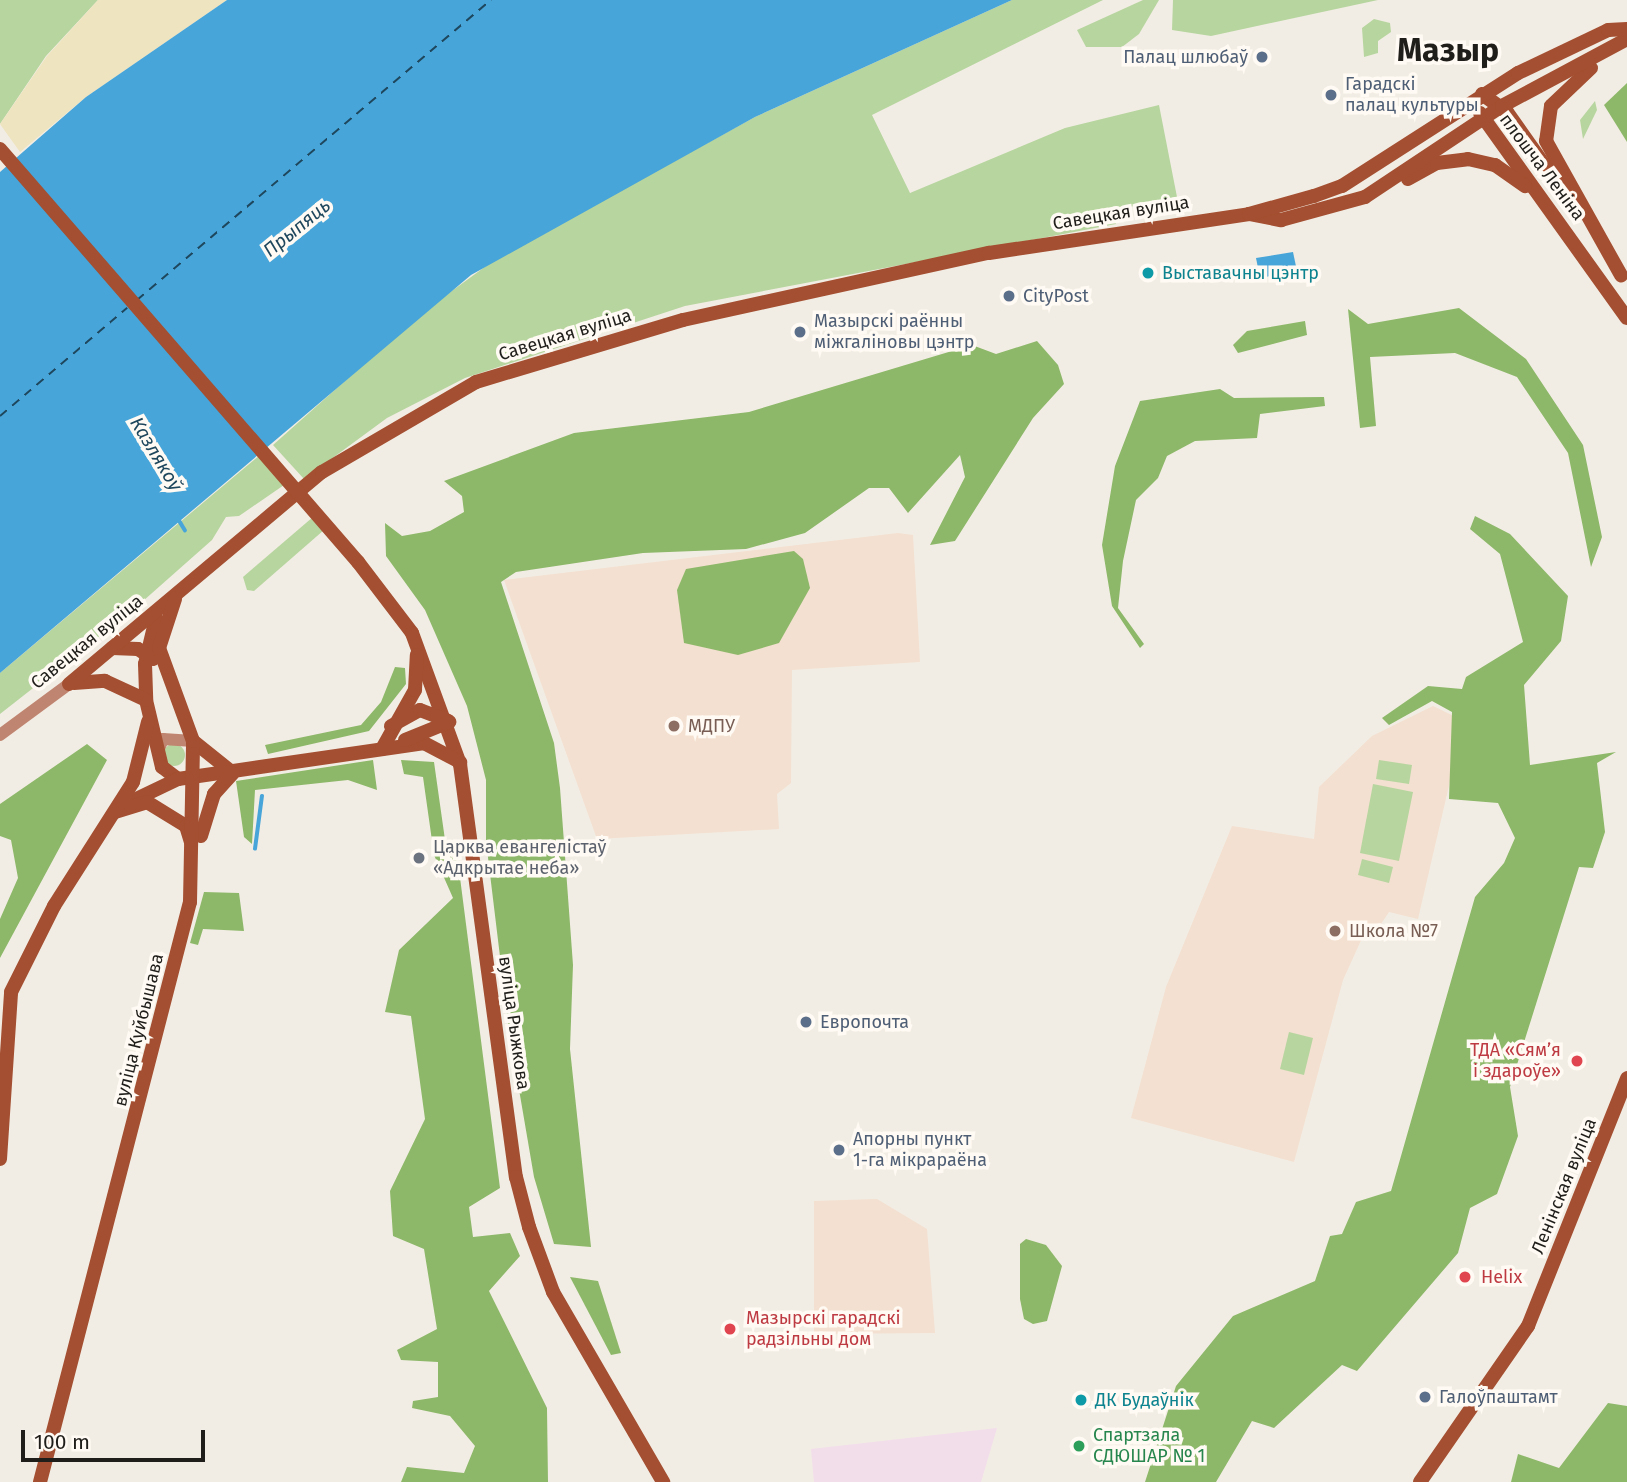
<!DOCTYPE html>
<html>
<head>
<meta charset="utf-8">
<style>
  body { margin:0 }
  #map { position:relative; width:1627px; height:1482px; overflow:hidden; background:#f2ede4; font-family:"Fira Sans",sans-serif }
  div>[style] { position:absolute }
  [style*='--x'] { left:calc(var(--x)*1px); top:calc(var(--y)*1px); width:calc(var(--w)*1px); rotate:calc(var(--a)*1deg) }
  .commercial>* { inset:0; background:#f2ddeb }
  .education>* { inset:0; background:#f3e0d0 }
  .green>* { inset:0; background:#b7d59f }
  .round { border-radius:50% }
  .forest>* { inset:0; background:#8db869 }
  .sand>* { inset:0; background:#eee4bf }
  .water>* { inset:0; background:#47a5d9 }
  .stream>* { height:3.5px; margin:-1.75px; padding:0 1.75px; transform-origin:1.75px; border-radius:1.75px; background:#47a5d9 }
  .ferry>* { height:2px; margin-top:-1px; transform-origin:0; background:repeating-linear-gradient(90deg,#1e465c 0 9px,transparent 0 16px) }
  .tertiary>* { height:12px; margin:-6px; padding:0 6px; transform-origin:6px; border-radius:6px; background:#c08570 }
  .secondary>* { height:14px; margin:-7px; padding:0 7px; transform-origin:7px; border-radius:7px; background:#a44f31 }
  .secondary-bridge>* { height:14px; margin:-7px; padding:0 7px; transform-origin:7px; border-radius:7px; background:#a44f31 }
  .dots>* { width:19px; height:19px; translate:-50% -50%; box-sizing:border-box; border:4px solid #fffaf3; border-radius:50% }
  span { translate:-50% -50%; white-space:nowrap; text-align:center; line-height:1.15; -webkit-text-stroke:7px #fffaf3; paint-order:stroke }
  .service-label { font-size:18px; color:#4e5e75 }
  .right { translate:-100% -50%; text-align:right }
  .left { translate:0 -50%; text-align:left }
  .street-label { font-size:18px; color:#201e1b }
  .culture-label { font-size:18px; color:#0d838f }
  .education-label { font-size:18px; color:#785e54 }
  .worship-label { font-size:18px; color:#5b616d }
  .health-label { font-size:18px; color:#be3a42 }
  .leisure-label { font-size:18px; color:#27864d }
  .water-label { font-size:19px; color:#1e465c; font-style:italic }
  .town-label { font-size:32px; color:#201e1b; font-weight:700 }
  .scale { position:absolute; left:21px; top:1430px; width:184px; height:32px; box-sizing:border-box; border:4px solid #201e1b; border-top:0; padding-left:9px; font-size:21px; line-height:24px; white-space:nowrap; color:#201e1b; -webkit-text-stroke:5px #fffaf3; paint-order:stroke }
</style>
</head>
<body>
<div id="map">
  <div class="commercial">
    <i style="clip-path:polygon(997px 1428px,981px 1482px,814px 1482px,811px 1449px)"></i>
  </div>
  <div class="education">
    <i style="clip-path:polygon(898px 533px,913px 535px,920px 662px,792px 670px,791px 783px,777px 794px,779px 829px,597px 839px,504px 580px)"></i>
    <i style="clip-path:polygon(1433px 706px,1464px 721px,1418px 919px,1389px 912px,1379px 927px,1368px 925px,1343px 980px,1294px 1162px,1131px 1118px,1166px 987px,1232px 826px,1314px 839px,1319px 787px,1372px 736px)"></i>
    <i style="clip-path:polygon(877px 1199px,927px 1229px,935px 1333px,814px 1334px,814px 1201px)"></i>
  </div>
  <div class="green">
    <i style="clip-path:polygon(0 0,98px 0,46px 56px,0 124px)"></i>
    <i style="clip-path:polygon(1012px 0,1103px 0,872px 115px,910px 193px,1065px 128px,1159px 105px,1177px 197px,1115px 210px,1116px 224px,685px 306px,465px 378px,387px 418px,304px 479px,273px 445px,419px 315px,497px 258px,755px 117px)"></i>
    <i style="clip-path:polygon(1143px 0,1159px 0,1139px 34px,1122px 47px,1086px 47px,1077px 30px)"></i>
    <i style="clip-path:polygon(1173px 0,1378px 0,1211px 36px,1172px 30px)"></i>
    <i style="clip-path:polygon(1374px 19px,1390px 23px,1391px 32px,1378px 41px,1378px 53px,1364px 57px,1362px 28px)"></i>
    <i style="clip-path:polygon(1595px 101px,1597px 110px,1583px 139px,1580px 120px)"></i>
    <i style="clip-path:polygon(260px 455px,284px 485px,239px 516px,226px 517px,212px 540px,134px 609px,0 714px,0 673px)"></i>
    <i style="clip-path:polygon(313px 517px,324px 530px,254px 591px,247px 590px,243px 577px)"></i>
    <i class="round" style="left:163px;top:744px;width:22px;height:22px"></i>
    <i style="clip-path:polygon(1379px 760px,1412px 765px,1409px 784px,1376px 779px)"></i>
    <i style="clip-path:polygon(1373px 784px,1413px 792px,1399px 861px,1360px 853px)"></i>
    <i style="clip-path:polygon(1362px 859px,1393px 867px,1389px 883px,1358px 875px)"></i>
    <i style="clip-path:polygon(1289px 1032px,1313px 1038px,1304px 1075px,1280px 1069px)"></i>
  </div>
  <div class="forest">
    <i style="clip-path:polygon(1627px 83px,1627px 142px,1604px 105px)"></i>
    <i style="clip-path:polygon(1459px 308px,1526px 359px,1583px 445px,1602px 537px,1591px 567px,1568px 453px,1517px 377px,1455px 353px,1370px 357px,1376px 426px,1360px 428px,1348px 309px,1368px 324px)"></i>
    <i style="clip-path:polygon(1305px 321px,1307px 335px,1238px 353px,1233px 345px,1247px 331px)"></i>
    <i style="clip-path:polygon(1037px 341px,1058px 365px,1064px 384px,1033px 418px,955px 541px,930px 545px,965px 477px,960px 455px,908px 513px,889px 488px,869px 488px,805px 533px,746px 549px,643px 553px,516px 572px,501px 582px,554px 743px,560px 788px,573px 965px,570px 1049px,591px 1247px,554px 1244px,534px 1177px,509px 1031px,486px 841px,486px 780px,467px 706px,425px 610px,386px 556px,385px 523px,402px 536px,430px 531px,464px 512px,462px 496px,444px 481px,574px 433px,749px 412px,972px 345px,996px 354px)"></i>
    <i style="clip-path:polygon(1220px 389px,1234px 398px,1324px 397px,1325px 406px,1260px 414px,1257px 438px,1195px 441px,1167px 456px,1158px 478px,1136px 500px,1123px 561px,1118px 608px,1144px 644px,1140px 648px,1112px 606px,1102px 545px,1115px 466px,1140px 401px)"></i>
    <i style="clip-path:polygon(1475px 516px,1510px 534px,1568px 596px,1561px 641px,1524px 685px,1530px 765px,1616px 752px,1597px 763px,1605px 832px,1593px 868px,1579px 867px,1510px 1087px,1518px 1136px,1497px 1194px,1470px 1208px,1458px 1253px,1357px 1371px,1342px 1365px,1274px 1428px,1252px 1421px,1216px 1482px,1145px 1482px,1176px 1386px,1233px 1316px,1315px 1281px,1330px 1236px,1342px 1234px,1356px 1202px,1391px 1191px,1475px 897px,1504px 863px,1515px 838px,1498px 803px,1449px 799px,1452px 712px,1432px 701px,1389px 725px,1382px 718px,1428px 686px,1462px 689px,1466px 677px,1523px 642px,1500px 554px,1470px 529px)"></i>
    <i style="clip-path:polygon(794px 551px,803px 559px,810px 588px,779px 643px,738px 655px,684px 643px,677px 590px,686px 569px)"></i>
    <i style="clip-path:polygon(395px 667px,405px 668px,406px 684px,369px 731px,268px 754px,265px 745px,361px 725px,381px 702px)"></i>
    <i style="clip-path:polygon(87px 744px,107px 760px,0 958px,0 919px,18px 878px,11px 840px,0 836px,0 804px)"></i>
    <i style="clip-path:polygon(373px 760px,377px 790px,348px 780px,255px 790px,252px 844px,244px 837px,236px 781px)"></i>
    <i style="clip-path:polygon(401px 760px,434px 762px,447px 854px,458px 862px,500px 1188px,469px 1207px,473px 1237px,510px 1233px,520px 1256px,489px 1291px,547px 1408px,548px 1482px,401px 1482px,407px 1467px,464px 1473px,475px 1446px,450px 1416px,412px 1408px,413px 1401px,438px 1397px,438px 1362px,401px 1360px,397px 1350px,437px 1329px,424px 1249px,393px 1236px,390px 1191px,425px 1119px,411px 1016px,385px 1012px,399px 950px,453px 898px,434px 855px,423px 777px,404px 774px)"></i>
    <i style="clip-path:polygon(204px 892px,239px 893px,244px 931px,203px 929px,198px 945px,190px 943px)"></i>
    <i style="clip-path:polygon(1026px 1239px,1046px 1245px,1062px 1266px,1047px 1321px,1033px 1324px,1024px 1319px,1020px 1299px,1020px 1244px)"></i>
    <i style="clip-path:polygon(570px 1277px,598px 1281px,621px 1353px,611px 1355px)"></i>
    <i style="clip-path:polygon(1608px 1403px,1627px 1406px,1627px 1482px,1511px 1482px,1518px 1454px,1559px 1468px)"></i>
  </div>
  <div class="sand">
    <i style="clip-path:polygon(98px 0,227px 0,86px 97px,20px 152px,0 124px,47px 56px)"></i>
  </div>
  <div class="water">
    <i style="clip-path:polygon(227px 0,1012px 0,755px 117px,471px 275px,0 673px,0 172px,86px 97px)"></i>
    <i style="clip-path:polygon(1293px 252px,1297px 271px,1260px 278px,1256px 258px)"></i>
  </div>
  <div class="stream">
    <i style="--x:179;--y:520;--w:12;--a:59"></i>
    <i style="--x:255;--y:849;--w:53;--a:-82.5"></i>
  </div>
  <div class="ferry">
    <i style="--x:137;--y:300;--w:464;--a:-40.3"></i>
    <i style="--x:0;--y:416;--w:167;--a:-40.4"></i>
  </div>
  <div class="tertiary">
    <i style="--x:0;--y:735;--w:86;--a:-36.5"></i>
    <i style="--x:158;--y:751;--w:13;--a:-67"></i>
    <i style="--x:163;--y:739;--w:30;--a:4"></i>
  </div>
  <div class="secondary">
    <i style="--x:1591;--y:68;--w:55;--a:136.5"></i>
    <i style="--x:1551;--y:106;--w:35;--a:98"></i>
    <i style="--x:1546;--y:141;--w:154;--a:60.8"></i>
    <i style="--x:1482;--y:94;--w:31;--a:36"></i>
    <i style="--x:1507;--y:112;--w:75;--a:54.8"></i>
    <i style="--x:1480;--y:113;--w:252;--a:54.4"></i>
    <i style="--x:1408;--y:179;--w:33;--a:-29"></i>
    <i style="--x:1437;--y:163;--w:31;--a:-7"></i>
    <i style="--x:1468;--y:159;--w:28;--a:13"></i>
    <i style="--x:1495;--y:165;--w:37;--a:35"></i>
    <i style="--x:1249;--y:214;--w:33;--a:11"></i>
    <i style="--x:1281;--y:220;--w:87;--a:-15.3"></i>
    <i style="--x:1365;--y:197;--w:164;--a:-33.6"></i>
    <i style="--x:1502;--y:106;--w:142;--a:-28.2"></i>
    <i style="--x:358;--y:562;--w:89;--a:52.7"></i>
    <i style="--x:412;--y:633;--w:140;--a:69.9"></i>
    <i style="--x:460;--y:764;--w:417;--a:82.3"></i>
    <i style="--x:516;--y:1177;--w:52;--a:75.4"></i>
    <i style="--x:529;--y:1227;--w:69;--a:69.7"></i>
    <i style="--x:553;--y:1292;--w:220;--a:59.9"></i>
    <i style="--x:156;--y:618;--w:47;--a:103.4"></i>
    <i style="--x:145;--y:664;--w:36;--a:88"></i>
    <i style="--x:146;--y:700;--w:69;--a:76.6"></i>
    <i style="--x:162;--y:767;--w:20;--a:37"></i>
    <i style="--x:178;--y:779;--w:249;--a:-8.3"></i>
    <i style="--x:424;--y:743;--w:41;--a:27.8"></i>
    <i style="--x:112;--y:648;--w:26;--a:2"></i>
    <i style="--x:138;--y:649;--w:18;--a:34"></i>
    <i style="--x:74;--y:683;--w:31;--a:-4"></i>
    <i style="--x:105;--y:681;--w:45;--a:24.9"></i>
    <i style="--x:69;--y:684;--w:330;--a:-40"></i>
    <i style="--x:322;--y:472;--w:178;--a:-30.3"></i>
    <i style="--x:476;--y:382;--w:216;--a:-16.7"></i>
    <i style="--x:683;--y:320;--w:313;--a:-12.4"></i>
    <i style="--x:989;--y:253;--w:263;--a:-8.5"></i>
    <i style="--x:1249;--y:214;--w:67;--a:-15.5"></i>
    <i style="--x:1314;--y:196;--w:30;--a:-20"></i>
    <i style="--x:1342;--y:186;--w:209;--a:-32.7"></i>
    <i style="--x:1518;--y:73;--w:100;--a:-25.5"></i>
    <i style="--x:1608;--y:30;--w:19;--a:-3"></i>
    <i style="--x:391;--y:726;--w:33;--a:-29"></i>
    <i style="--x:420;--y:710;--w:30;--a:21"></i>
    <i style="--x:405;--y:740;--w:48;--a:-22.2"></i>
    <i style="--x:193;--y:741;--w:51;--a:38.7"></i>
    <i style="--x:382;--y:749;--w:68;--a:-60.8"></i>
    <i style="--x:415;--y:690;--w:35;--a:-87"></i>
    <i style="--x:132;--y:801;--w:51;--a:-25.6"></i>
    <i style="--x:115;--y:812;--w:34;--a:-17"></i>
    <i style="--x:147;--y:802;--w:46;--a:31.6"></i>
    <i style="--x:186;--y:826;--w:17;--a:73"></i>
    <i style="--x:201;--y:836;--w:44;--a:-72.8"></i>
    <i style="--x:214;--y:794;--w:28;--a:-48"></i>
    <i style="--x:0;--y:1159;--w:167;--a:-86.2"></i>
    <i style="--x:11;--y:992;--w:96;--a:-63.4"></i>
    <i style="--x:54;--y:906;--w:147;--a:-57.5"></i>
    <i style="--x:133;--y:782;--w:62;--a:-76"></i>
    <i style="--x:40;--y:1482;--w:599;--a:-75.5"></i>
    <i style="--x:190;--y:902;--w:161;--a:-88.9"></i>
    <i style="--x:193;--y:741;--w:99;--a:-110.1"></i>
    <i style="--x:159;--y:648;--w:52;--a:-71.9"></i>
    <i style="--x:1420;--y:1482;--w:190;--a:-55.3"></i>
    <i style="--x:1528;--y:1326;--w:267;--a:-68.2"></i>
  </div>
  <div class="secondary-bridge">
    <i style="--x:0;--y:149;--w:547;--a:49.08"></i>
  </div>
  <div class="dots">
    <i style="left:1262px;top:57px;background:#5c6f8a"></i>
    <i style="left:1331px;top:95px;background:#5c6f8a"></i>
    <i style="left:1148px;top:273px;background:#0f9aa8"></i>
    <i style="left:1009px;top:296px;background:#5c6f8a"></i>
    <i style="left:800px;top:332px;background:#5c6f8a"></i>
    <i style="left:674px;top:726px;background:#8d6e63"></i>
    <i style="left:419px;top:858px;background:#6b7280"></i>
    <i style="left:1335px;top:931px;background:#8d6e63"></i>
    <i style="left:806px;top:1022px;background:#5c6f8a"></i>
    <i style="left:1577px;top:1061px;background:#e0444e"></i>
    <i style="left:839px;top:1150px;background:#5c6f8a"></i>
    <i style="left:1465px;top:1277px;background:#e0444e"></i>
    <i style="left:730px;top:1329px;background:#e0444e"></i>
    <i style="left:1425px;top:1397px;background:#5c6f8a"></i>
    <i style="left:1081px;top:1400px;background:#0f9aa8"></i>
    <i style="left:1079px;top:1446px;background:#2e9e5b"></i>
  </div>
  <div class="service-label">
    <span class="right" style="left:1248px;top:57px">Палац шлюбаў</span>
    <span class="left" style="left:1345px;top:95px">Гарадскі<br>палац культуры</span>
    <span class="left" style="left:1023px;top:296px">CityPost</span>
    <span class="left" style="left:814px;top:332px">Мазырскі раённы<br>міжгаліновы цэнтр</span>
    <span class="left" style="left:820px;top:1022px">Европочта</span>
    <span class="left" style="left:853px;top:1150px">Апорны пункт<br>1-га мікрараёна</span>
    <span class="left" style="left:1439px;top:1397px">Галоўпаштамт</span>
  </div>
  <div class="street-label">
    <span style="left:1542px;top:167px;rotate:53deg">плошча Леніна</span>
    <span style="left:1121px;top:213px;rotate:-9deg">Савецкая вуліца</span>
    <span style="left:565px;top:335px;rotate:-17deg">Савецкая вуліца</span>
    <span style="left:87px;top:642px;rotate:-39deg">Савецкая вуліца</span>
    <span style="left:514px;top:1023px;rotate:82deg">вуліца Рыжкова</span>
    <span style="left:139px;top:1030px;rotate:-76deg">вуліца Куйбышава</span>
    <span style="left:1564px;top:1186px;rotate:-68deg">Ленінская вуліца</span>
  </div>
  <div class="culture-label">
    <span class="left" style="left:1162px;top:273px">Выставачны цэнтр</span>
    <span class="left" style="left:1095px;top:1400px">ДК Будаўнік</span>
  </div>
  <div class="education-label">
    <span class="left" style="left:688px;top:726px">МДПУ</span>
    <span class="left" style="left:1349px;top:931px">Школа №7</span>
  </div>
  <div class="worship-label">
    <span class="left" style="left:433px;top:858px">Царква евангелістаў<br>«Адкрытае неба»</span>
  </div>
  <div class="health-label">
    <span class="right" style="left:1561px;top:1061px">ТДА «Сямʼя<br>і здароўе»</span>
    <span class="left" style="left:1481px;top:1277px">Helix</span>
    <span class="left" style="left:746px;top:1329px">Мазырскі гарадскі<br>радзільны дом</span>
  </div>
  <div class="leisure-label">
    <span class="left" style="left:1093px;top:1446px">Спартзала<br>СДЮШАР № 1</span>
  </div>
  <div class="water-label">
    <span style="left:297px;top:228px;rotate:-39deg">Прыпяць</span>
    <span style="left:156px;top:454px;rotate:59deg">Казлякоў</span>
  </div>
  <div class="town-label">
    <span style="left:1448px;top:50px">Мазыр</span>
  </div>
  <div class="scale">100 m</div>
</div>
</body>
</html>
